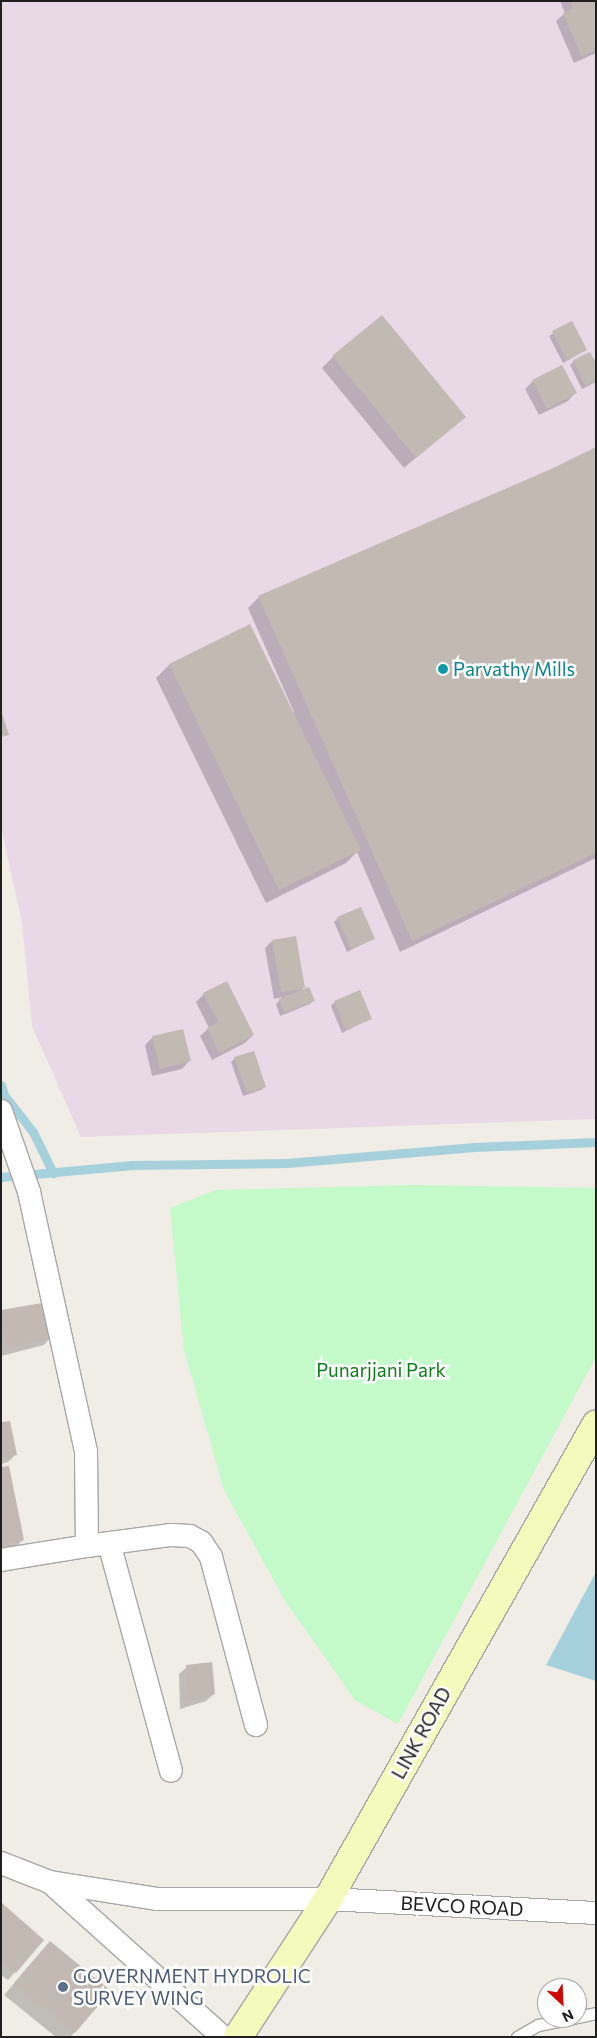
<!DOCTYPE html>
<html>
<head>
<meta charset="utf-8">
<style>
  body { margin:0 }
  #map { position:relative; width:597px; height:2038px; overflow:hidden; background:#f0ede6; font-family:Commissioner,sans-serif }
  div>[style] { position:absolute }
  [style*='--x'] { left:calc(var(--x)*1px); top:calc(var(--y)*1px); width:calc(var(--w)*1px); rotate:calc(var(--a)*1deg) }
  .industrial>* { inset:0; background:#e9d8e6 }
  .park>* { inset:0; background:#c4f9ca }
  .water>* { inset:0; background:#a7d0dd }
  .shadow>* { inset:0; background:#0003 }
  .stream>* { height:9px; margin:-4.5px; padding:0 4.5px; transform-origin:4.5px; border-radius:4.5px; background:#a7d0dd }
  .building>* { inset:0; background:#c1b9b2 }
  .roads { filter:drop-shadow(1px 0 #a7a7a7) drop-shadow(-1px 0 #a7a7a7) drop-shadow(0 1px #a7a7a7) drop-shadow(0 -1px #a7a7a7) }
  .lane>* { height:11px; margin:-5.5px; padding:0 5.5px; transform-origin:5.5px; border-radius:5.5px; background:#fff }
  .street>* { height:22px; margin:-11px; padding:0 11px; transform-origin:11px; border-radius:11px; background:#fff }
  .secondary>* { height:28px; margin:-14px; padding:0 14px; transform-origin:14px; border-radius:14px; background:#f4f9bc }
  .dots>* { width:14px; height:14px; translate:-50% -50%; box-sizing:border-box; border:2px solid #fff; border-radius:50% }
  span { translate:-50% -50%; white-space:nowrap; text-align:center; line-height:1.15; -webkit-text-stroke:5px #fff; paint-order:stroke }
  .culture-label { font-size:19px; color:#0d838f }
  .left { translate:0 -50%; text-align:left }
  .park-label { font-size:19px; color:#0d7e19 }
  .street-label { font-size:19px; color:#202020 }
  .service-label { font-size:19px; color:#4e5e75 }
  .frame { position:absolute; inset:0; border:2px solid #202020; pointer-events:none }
  .north { position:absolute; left:537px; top:1978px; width:50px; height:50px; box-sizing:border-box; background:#fff; border:1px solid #a6a6a6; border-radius:50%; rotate:155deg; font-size:14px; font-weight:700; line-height:20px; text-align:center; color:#202020 }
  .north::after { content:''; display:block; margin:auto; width:18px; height:22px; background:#cc0703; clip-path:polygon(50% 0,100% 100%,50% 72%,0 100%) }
</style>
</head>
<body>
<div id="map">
  <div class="industrial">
    <i style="clip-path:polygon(1px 1px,596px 1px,596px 1119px,81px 1137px,32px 1026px,22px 922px,1px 828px)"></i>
  </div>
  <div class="park">
    <i style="clip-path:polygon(413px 1185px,596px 1188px,596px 1357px,398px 1724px,355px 1700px,285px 1601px,224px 1490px,184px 1350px,170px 1208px,216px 1190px)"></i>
  </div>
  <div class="water">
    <i style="clip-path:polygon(596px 1572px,596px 1681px,546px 1665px)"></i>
  </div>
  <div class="shadow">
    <i style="clip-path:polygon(560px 1px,596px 1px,596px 53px,574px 63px,556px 21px,565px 13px)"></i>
    <i style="clip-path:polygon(572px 322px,586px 350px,563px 363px,549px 336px)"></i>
    <i style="clip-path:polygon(333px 357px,464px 417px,404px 468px,322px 368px)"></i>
    <i style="clip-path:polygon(574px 361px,596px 366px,596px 382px,582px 389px,570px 365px)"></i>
    <i style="clip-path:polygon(561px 366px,575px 393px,568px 401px,539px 415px,525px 389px,533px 381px)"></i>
    <i style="clip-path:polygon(596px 449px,596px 858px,400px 952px,357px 852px,346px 863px,266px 903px,156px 678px,169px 665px,249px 626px,292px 713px,294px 712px,248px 608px,259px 597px,551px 471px)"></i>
    <i style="clip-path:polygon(338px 918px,373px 939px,347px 952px,334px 922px)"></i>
    <i style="clip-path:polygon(272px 941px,304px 987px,300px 992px,314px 1000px,310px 1004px,280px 1016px,276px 1004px,282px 997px,274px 999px,265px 948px)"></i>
    <i style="clip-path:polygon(204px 994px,253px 1035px,245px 1043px,212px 1060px,200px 1036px,209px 1028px,196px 1002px)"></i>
    <i style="clip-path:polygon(335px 1002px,371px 1018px,342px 1033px,331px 1006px)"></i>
    <i style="clip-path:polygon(153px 1037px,189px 1061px,182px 1069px,152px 1076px,145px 1045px)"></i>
    <i style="clip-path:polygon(235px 1058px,265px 1087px,261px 1090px,243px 1096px,231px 1062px)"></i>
    <i style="clip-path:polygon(1px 1312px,51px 1337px,44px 1345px,1px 1356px)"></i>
    <i style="clip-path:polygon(1px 1424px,16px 1454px,8px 1462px,1px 1464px)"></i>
    <i style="clip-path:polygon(1px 1468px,23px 1540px,12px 1550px,1px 1553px)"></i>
    <i style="clip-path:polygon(187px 1667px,214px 1694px,206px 1701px,180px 1709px,179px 1674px)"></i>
    <i style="clip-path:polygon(2px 1905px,15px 1972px,8px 1980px,1px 1975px)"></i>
    <i style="clip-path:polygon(50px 1942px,75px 2032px,70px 2037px,56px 2037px,4px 1995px)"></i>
  </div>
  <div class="stream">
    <i style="--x:1;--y:1085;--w:10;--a:73"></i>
    <i style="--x:4;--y:1095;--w:47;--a:51.9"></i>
    <i style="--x:33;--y:1132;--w:46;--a:64"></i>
    <i style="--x:1;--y:1177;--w:132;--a:-5.2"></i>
    <i style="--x:132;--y:1165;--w:155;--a:-0.7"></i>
    <i style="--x:287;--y:1163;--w:188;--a:-4.9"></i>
    <i style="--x:474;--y:1147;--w:122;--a:-2.3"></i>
  </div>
  <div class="building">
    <i style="clip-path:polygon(570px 1px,596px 1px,596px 50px,581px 56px,563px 13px,573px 8px)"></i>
    <i style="clip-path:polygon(382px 315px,466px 417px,416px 458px,332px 356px)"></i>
    <i style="clip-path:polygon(572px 321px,587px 350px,567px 360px,552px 331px)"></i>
    <i style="clip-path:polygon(590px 352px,596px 363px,596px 381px,585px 386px,573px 360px)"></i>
    <i style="clip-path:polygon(562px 365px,577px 393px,547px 409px,532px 380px)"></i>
    <i style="clip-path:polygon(596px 447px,596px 853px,412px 941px,258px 596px,551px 469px)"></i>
    <i style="clip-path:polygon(250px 624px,361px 850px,279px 890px,169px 664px)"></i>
    <i style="clip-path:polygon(1px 710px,9px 735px,1px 737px)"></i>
    <i style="clip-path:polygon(361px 907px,375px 939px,351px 949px,337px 917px)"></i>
    <i style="clip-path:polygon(296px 936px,305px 988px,281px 992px,272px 940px)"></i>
    <i style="clip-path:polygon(227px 981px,254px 1035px,219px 1053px,207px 1028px,218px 1022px,203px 993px)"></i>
    <i style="clip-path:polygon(309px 987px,315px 1001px,284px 1013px,279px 999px)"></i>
    <i style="clip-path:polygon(360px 990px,372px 1019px,346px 1030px,334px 1001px)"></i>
    <i style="clip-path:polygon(183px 1029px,191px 1061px,160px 1069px,152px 1036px)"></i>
    <i style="clip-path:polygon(254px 1051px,266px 1087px,247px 1093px,234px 1057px)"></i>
    <i style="clip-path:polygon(42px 1303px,53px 1337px,8px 1349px,1px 1323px,1px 1310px)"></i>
    <i style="clip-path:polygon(10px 1421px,17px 1455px,1px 1458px,1px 1422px)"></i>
    <i style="clip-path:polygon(9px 1466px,24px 1540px,1px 1545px,1px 1467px)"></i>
    <i style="clip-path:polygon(212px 1662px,215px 1694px,188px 1702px,186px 1665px)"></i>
    <i style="clip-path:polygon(2px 1903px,44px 1940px,16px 1973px,1px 1961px)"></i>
    <i style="clip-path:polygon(50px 1941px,111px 1991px,75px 2033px,14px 1983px)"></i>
  </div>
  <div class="roads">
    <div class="lane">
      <i style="--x:577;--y:2017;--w:19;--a:-12"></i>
      <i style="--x:517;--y:2037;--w:24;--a:-30"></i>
      <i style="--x:538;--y:2025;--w:37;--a:-11"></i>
    </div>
    <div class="street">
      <i style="--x:1;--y:1111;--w:86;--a:70.9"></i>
      <i style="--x:29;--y:1192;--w:265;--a:77.6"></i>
      <i style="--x:86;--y:1451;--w:95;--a:89.4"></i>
      <i style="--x:87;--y:1546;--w:87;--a:170.8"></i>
      <i style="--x:109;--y:1543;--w:236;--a:74.8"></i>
      <i style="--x:87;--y:1546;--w:85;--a:-7.5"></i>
      <i style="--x:171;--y:1535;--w:19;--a:3"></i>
      <i style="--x:190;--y:1536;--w:13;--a:29"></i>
      <i style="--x:201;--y:1542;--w:18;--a:56"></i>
      <i style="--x:211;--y:1557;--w:174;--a:75"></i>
      <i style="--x:1;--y:1863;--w:53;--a:21.2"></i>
      <i style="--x:50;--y:1882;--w:108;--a:9"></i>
      <i style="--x:157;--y:1899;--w:171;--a:0"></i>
      <i style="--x:328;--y:1899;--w:268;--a:3"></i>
      <i style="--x:50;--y:1882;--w:232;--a:41.9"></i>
    </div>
    <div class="secondary">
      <i style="--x:238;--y:2037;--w:165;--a:-56.9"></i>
      <i style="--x:328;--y:1899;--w:545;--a:-60.52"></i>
    </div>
  </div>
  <div class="dots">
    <i style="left:443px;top:669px;background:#0f9aa8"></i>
    <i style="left:63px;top:1987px;background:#5c6f8a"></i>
  </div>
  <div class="culture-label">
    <span class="left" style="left:453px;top:669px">Parvathy Mills</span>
  </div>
  <div class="park-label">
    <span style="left:381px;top:1370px">Punarjjani Park</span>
  </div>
  <div class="street-label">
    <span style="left:421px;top:1733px;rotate:-61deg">LINK ROAD</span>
    <span style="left:462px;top:1906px;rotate:3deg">BEVCO ROAD</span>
  </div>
  <div class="service-label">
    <span class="left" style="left:73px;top:1987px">GOVERNMENT HYDROLIC<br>SURVEY WING</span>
  </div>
  <div class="frame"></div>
  <div class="north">N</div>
</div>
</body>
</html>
